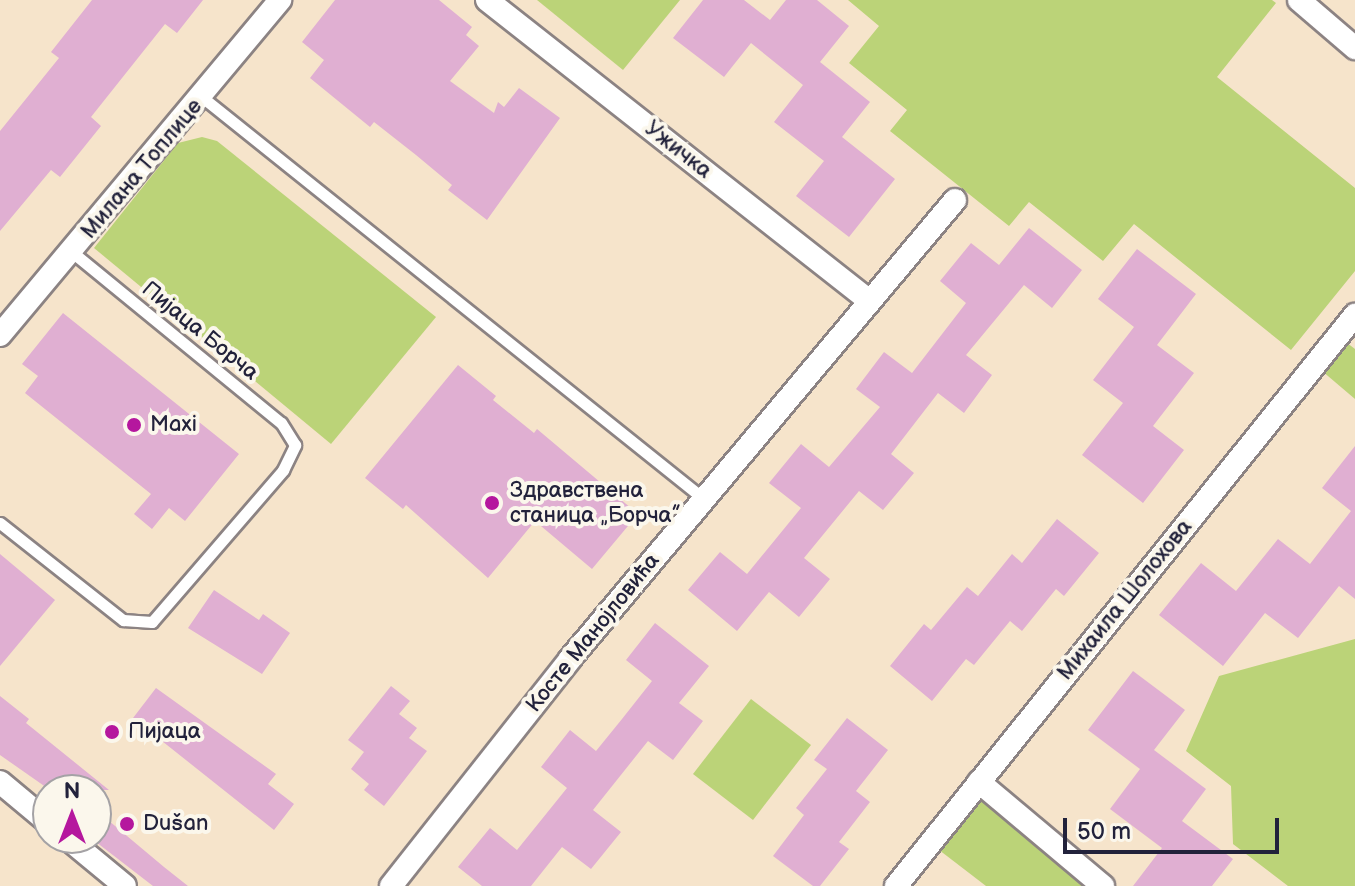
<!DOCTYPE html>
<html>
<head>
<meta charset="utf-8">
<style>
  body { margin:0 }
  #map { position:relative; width:1355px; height:886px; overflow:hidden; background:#f6e4cb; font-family:"Balsamiq Sans",sans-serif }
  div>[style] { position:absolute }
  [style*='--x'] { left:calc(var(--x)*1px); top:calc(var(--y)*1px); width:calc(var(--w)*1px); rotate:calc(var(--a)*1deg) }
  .green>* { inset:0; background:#bbd378 }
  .building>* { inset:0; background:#e0afd2 }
  .roads { filter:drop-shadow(2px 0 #8c8383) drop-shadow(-2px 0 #8c8383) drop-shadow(0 2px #8c8383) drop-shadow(0 -2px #8c8383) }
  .service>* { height:11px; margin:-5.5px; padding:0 5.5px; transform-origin:5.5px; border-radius:5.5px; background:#fff }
  .minor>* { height:22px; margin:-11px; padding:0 11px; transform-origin:11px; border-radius:11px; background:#fff }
  .dots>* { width:22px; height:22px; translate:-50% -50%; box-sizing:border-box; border:4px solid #fbf7ec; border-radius:50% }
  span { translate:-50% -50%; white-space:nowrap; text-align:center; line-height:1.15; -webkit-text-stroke:8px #fbf7ec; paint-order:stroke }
  .street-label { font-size:22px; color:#22223b }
  .poi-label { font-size:22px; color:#22223b }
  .left { translate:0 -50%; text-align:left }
  .north { position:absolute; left:32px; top:774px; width:80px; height:80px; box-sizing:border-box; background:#fbf7ec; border:2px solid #a4a2a5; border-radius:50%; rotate:0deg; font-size:22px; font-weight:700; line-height:32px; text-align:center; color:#22223b }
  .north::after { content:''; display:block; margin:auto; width:28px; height:36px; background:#b5179e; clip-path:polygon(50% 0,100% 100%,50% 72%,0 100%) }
  .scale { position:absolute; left:1063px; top:818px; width:216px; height:36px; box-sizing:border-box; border:4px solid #22223b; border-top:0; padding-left:10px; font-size:24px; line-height:28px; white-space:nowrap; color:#22223b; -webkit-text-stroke:6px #fbf7ec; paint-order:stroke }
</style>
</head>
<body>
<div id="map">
  <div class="green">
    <i style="clip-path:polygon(537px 0,680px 0,623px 70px)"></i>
    <i style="clip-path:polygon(848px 0,1272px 0,1276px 3px,1217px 77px,1355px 188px,1355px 271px,1291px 350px,1134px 224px,1103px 261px,1029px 202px,1009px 226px,890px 131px,907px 110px,849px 63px,879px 26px)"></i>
    <i style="clip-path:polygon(202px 137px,217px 141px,436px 317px,331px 444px,94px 248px,178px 143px)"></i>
    <i style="clip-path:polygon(1338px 336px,1355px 349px,1355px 399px,1315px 365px)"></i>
    <i style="clip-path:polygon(1355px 639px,1355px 886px,1288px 886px,1233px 844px,1231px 786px,1186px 751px,1219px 676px)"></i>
    <i style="clip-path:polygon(751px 699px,811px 745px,753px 820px,693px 774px)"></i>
    <i style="clip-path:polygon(979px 782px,1103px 886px,986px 886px,930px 843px)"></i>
  </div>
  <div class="building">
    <i style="clip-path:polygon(92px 0,203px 0,177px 33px,165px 24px,91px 117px,101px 126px,60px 177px,51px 170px,0 231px,0 131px,59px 58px,51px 52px)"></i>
    <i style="clip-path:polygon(335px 0,439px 0,472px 27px,466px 35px,479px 46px,450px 81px,494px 113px,498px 102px,504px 107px,519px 88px,560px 118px,487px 220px,448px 190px,452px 185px,416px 155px,374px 122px,370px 127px,310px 78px,324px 60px,302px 42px)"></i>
    <i style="clip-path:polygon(703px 0,744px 0,770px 20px,786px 0,817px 0,849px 26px,820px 62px,870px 102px,842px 137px,895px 179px,849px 237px,796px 196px,824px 161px,774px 122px,803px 85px,751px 43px,724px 77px,673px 38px)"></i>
    <i style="clip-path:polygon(1029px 228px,1082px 270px,1052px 308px,1024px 285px,966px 355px,992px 375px,964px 413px,938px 393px,891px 454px,914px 473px,883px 510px,859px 491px,804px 558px,830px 579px,799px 617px,769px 592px,737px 631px,688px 590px,720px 552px,747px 574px,801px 508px,769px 483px,801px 444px,829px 467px,880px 407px,856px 389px,884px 352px,912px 373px,966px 303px,940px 281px,971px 243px,999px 265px)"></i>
    <i style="clip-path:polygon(1137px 249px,1196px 294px,1157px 345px,1194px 373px,1153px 426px,1184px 450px,1143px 503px,1082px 455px,1123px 403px,1093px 380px,1134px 327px,1098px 299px)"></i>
    <i style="clip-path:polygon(63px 313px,239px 454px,185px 521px,169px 508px,152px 529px,134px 514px,151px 494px,25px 393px,38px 376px,22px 364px)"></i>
    <i style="clip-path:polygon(458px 365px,496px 396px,493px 400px,534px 433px,537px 429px,638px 514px,592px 569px,535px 521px,488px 578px,406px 505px,403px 509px,365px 478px)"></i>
    <i style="clip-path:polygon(1355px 446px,1355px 599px,1339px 586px,1298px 638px,1265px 613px,1223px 666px,1159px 615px,1201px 563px,1236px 591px,1278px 539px,1310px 564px,1351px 511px,1322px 488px)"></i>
    <i style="clip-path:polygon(1057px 519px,1099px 553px,1064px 596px,1056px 589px,1022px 631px,1010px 621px,974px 665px,966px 659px,932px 701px,890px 666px,924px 624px,931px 630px,967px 587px,978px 596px,1012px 554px,1022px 563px)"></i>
    <i style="clip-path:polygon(0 554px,55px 600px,0 666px)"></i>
    <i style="clip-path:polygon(214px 590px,259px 620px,263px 614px,290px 633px,262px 674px,188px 628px)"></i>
    <i style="clip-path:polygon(655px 623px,709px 666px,679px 703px,703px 721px,673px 760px,648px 741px,593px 810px,621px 832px,591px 869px,562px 847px,531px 886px,482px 886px,458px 867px,490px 828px,517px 850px,567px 788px,541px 767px,570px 730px,596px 751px,622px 719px,652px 681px,626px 660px)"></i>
    <i style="clip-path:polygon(1133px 671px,1185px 710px,1154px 750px,1206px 789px,1182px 821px,1233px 859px,1212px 886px,1133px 886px,1162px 848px,1110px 809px,1140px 769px,1088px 730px)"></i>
    <i style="clip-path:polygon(391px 686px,410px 701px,399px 714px,417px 728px,409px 738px,427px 751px,384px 806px,364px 790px,369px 784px,351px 769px,364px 752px,348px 740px)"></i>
    <i style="clip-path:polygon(156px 688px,276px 774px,268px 784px,294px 804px,274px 830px,133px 718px)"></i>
    <i style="clip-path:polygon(0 696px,29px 719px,26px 723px,109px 790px,50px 790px,0 755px)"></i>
    <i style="clip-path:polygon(847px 718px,888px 750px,856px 791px,870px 802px,839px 842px,849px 849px,820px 886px,813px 886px,773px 856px,804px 815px,796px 808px,827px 769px,814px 760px)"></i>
    <i style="clip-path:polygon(96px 810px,164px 867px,188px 886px,153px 886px,96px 842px)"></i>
  </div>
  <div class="roads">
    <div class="service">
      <i style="--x:202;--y:97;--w:643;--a:38.69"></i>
      <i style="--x:0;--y:523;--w:157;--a:38.3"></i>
      <i style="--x:123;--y:620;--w:29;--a:4"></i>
      <i style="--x:152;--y:622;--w:201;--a:-49.2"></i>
      <i style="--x:283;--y:470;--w:28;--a:-64"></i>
      <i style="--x:295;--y:445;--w:26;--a:-122"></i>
      <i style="--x:281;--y:423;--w:269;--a:-140.7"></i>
    </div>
    <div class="minor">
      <i style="--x:487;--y:0;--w:485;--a:38.2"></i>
      <i style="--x:1299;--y:0;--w:74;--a:40.6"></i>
      <i style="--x:0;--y:335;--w:437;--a:-50.1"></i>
      <i style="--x:0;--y:782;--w:62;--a:39.8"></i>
      <i style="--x:979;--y:782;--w:162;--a:40"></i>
      <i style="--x:67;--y:838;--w:75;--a:39.6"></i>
      <i style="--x:391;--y:886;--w:289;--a:-51.7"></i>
      <i style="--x:570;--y:659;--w:599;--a:-50.01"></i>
      <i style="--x:896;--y:886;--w:733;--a:-51.21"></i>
    </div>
  </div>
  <div class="dots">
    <i style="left:134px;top:425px;background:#b5179e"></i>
    <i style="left:492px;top:503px;background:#b5179e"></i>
    <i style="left:112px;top:732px;background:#b5179e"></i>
    <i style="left:127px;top:824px;background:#b5179e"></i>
  </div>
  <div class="street-label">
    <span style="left:678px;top:150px;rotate:38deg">Ужичка</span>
    <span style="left:142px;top:169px;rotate:-50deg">Милана Топлице</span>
    <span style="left:200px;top:331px;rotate:39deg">Пијаца Борча</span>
    <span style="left:1125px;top:600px;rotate:-51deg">Михаила Шолохова</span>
    <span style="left:593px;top:633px;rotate:-51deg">Косте Манојловића</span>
  </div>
  <div class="poi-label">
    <span class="left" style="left:150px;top:425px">Maxi</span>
    <span class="left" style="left:510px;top:503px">Здравствена<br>станица „Борча”</span>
    <span class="left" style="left:128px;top:732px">Пијаца</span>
    <span class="left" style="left:143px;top:824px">Dušan</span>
  </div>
  <div class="north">N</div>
  <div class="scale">50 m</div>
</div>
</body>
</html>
